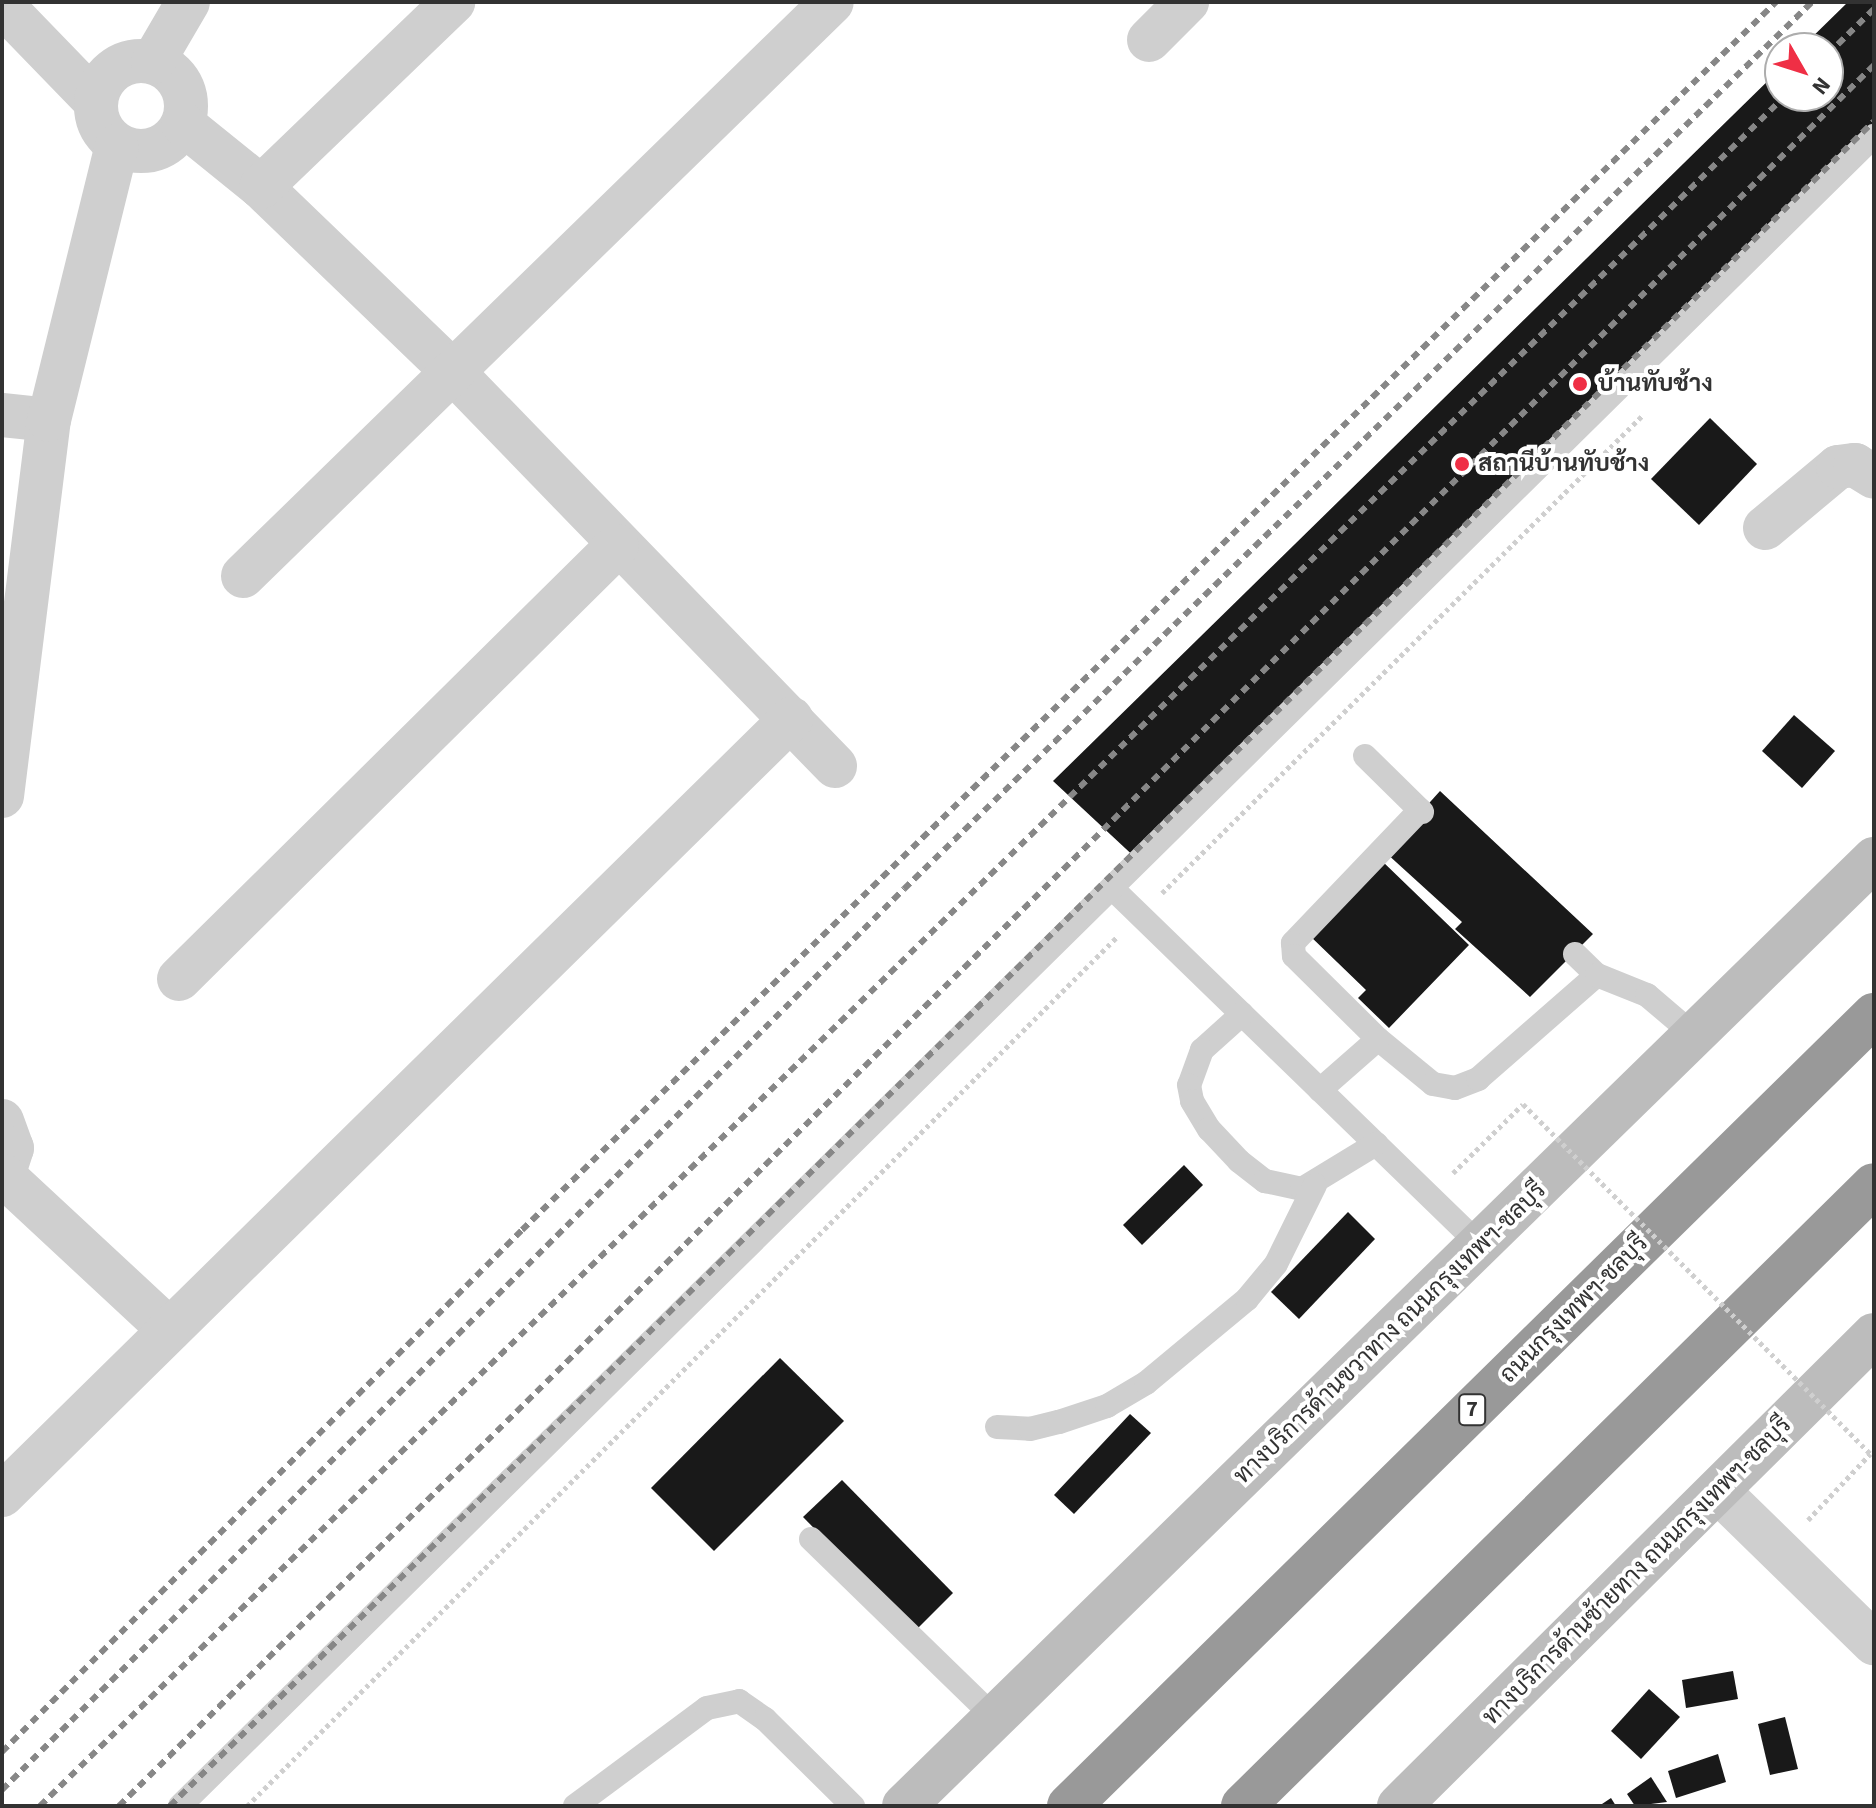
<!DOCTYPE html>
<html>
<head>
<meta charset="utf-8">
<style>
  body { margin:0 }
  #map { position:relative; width:1876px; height:1808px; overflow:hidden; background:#fff; font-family:"Source Sans 3",Sarabun,sans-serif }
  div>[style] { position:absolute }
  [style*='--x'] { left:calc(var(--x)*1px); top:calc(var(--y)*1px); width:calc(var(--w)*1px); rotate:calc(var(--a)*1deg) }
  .building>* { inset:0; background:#191919 }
  .path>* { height:5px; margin-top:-2.5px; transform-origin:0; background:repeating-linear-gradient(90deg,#cfcfcf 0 4px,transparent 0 8px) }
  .service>* { height:24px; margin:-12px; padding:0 12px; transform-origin:12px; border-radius:12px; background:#cfcfcf }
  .minor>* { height:44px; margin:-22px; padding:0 22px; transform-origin:22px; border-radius:22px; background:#cfcfcf }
  .minor>.ring { margin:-22px; padding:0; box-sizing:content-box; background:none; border:44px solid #cfcfcf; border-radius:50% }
  .secondary>* { height:44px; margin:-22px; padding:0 22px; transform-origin:22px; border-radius:22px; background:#bcbcbc }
  .motorway>* { height:44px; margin:-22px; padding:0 22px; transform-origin:22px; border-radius:22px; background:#999 }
  .rail>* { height:6px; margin-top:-3px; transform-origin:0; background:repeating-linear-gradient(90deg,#878787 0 8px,transparent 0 14px) }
  .path-bridge>* { height:5px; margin-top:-2.5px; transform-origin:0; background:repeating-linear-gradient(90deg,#cfcfcf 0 4px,transparent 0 8px) }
  .dots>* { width:22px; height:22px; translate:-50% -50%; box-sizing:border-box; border:4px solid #fff; border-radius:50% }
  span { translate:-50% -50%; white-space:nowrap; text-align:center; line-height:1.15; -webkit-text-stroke:8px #fff; paint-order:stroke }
  .shield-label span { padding:2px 6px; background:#fff; border:2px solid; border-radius:6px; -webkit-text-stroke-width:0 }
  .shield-label { font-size:22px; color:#323232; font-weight:700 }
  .poi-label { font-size:24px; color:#323232; font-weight:700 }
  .left { translate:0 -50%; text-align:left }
  .street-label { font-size:24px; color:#323232 }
  .frame { position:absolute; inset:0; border:4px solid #323232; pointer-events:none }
  .north { position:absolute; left:1764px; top:32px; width:80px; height:80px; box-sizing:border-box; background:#fff; border:2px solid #adadad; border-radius:50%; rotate:129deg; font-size:22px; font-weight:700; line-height:32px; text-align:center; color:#323232 }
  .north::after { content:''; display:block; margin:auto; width:28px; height:36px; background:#ef2f45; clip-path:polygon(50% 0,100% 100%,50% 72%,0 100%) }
</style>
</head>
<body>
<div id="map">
  <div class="building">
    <i style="clip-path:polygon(1848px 2px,1874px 2px,1874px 147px,1140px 862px,1053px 781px,1780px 69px,1780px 96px,1828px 96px,1828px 48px,1801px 48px)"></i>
    <i style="clip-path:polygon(1710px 418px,1757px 464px,1699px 525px,1651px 479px)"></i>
    <i style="clip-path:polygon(1794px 715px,1835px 751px,1802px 788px,1762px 751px)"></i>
    <i style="clip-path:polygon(1440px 791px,1593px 934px,1530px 997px,1455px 929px,1462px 922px,1385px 852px)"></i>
    <i style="clip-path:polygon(1381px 860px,1469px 945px,1389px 1028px,1358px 998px,1366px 990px,1308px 934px)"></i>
    <i style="clip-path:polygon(1184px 1165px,1203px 1185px,1142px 1245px,1123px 1225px)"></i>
    <i style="clip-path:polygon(1348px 1212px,1375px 1239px,1299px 1319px,1271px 1292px)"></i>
    <i style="clip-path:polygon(780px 1358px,844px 1421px,714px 1551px,651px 1488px)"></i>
    <i style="clip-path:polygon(1130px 1414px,1151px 1433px,1074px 1514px,1054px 1495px)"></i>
    <i style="clip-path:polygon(842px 1480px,953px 1593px,915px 1631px,803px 1517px)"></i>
    <i style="clip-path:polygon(1733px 1671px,1738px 1699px,1686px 1708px,1682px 1680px)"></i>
    <i style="clip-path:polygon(1649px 1689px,1680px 1717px,1641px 1759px,1611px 1731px)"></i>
    <i style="clip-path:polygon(1785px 1717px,1798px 1769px,1770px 1775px,1758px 1724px)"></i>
    <i style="clip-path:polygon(1718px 1754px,1726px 1782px,1676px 1798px,1668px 1771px)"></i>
    <i style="clip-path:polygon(1651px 1777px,1667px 1802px,1635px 1806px,1627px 1794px)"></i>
    <i style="clip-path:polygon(1611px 1798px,1616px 1806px,1599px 1806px)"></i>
  </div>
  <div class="path">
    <i style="--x:1162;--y:893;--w:678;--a:-44.82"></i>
    <i style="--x:1453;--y:1173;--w:98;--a:-44.6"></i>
    <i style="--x:1808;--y:1520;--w:91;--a:-46.8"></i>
    <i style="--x:247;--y:1806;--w:1231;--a:-44.97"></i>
  </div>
  <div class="service">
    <i style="--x:1365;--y:756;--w:80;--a:44.5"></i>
    <i style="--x:1420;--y:810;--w:184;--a:133.7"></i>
    <i style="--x:1293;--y:943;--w:13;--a:86"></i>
    <i style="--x:1294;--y:956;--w:118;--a:44.7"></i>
    <i style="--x:1378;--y:1039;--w:71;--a:39.3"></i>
    <i style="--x:1433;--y:1084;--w:22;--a:10"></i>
    <i style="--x:1455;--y:1088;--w:25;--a:-21"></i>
    <i style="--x:1478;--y:1079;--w:158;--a:-41.2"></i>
    <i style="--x:1114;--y:890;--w:510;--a:44.13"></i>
    <i style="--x:1575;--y:954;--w:30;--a:44"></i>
    <i style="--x:1597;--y:975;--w:54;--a:21.8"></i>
    <i style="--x:1647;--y:995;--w:62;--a:40.4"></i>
    <i style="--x:1242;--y:1014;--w:54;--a:138"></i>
    <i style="--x:1202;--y:1050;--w:37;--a:110"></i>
    <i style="--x:1189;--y:1085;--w:16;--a:79"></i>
    <i style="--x:1192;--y:1101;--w:33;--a:59"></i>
    <i style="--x:1209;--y:1129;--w:44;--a:46.8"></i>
    <i style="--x:1239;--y:1161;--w:33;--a:38"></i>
    <i style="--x:1265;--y:1181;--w:38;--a:12"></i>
    <i style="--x:1302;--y:1189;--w:87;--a:-31.3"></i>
    <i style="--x:1320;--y:1090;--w:77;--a:-41.3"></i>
    <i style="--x:997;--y:1427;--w:33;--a:3"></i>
    <i style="--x:1030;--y:1429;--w:30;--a:-14"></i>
    <i style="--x:1059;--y:1422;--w:51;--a:-18.4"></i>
    <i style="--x:1107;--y:1406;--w:45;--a:-30.5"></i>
    <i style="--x:1146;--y:1383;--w:131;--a:-39.7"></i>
    <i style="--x:1247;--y:1299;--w:45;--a:-50.4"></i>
    <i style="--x:1276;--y:1264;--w:88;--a:-63.7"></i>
    <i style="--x:811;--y:1539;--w:257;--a:44.2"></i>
    <i style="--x:180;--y:1806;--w:2379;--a:-44.59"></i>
    <i style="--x:575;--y:1806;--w:164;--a:-36.6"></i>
    <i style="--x:707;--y:1708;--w:33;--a:-12"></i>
    <i style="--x:739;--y:1701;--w:32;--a:35"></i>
    <i style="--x:765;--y:1719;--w:124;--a:44.7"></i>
  </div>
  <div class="minor">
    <i style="--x:2;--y:5;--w:134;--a:45.9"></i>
    <i style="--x:1149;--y:40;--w:54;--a:-45"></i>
    <i class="ring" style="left:96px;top:61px;width:46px;height:46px"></i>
    <i style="--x:153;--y:62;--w:69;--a:-59.7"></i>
    <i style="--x:183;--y:124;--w:100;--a:38.9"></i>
    <i style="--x:261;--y:187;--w:269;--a:43.9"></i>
    <i style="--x:455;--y:374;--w:546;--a:45.89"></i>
    <i style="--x:261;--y:187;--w:267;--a:-43.9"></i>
    <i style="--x:2;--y:415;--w:47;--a:6.1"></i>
    <i style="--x:1765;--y:528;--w:95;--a:-39.9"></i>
    <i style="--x:1838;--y:467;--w:17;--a:-7"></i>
    <i style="--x:1855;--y:465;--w:22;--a:32"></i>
    <i style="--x:243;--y:576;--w:822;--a:-44.26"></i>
    <i style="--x:2;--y:796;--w:379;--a:-82.9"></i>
    <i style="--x:49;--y:420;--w:282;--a:-76.1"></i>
    <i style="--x:179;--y:979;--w:616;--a:-44.67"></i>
    <i style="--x:2;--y:1121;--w:29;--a:70"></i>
    <i style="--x:12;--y:1148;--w:33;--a:108"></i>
    <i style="--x:4;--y:1176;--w:226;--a:42.9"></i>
    <i style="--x:1718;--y:1491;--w:218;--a:44.3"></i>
    <i style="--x:2;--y:1495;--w:1107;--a:-44.52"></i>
  </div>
  <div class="secondary">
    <i style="--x:904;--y:1806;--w:1356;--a:-44.31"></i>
    <i style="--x:1399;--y:1806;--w:669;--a:-44.76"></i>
  </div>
  <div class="motorway">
    <i style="--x:1069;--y:1806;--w:1129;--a:-44.5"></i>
    <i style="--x:1243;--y:1806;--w:885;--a:-44.54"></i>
  </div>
  <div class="rail">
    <i style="--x:1828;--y:54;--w:64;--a:-44.4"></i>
    <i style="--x:2;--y:1752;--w:737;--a:-45.11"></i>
    <i style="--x:522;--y:1230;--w:1755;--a:-44.4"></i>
    <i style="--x:2;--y:1790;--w:1275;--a:-44.97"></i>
    <i style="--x:904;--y:889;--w:1269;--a:-44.33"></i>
    <i style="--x:40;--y:1806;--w:2443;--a:-44.42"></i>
    <i style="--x:119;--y:1806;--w:2472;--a:-44.77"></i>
    <i style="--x:170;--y:1806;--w:2396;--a:-44.68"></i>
  </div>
  <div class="path-bridge">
    <i style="--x:1523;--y:1104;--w:493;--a:45.2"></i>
  </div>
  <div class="dots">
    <i style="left:1580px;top:384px;background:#ef2f45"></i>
    <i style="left:1462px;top:464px;background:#ef2f45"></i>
  </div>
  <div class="shield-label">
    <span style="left:1472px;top:1410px">7</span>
  </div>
  <div class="poi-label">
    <span class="left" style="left:1598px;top:384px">บ้านทับช้าง</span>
    <span class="left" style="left:1478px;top:464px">สถานีบ้านทับช้าง</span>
  </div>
  <div class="street-label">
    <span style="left:1574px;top:1309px;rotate:-45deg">ถนนกรุงเทพฯ-ชลบุรี</span>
    <span style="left:1390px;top:1333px;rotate:-44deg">ทางบริการด้านขวาทาง ถนนกรุงเทพฯ-ชลบุรี</span>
    <span style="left:1637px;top:1571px;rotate:-45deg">ทางบริการด้านซ้ายทาง ถนนกรุงเทพฯ-ชลบุรี</span>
  </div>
  <div class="frame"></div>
  <div class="north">N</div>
</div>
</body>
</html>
